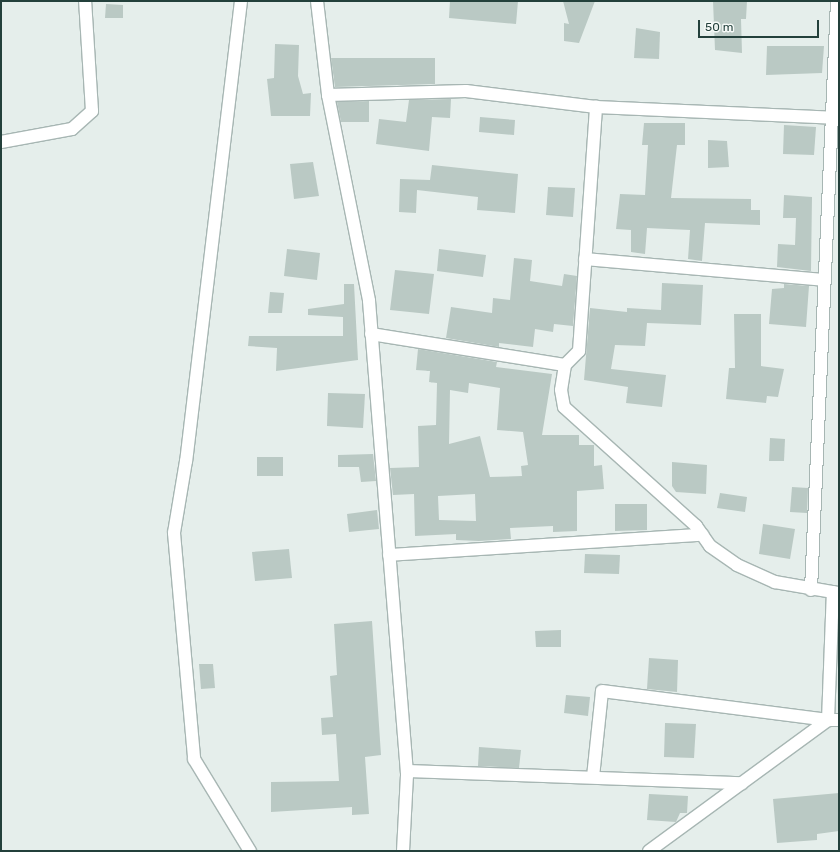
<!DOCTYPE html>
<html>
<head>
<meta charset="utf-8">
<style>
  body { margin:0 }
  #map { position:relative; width:840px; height:852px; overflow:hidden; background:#e5eeeb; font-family:Rubik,sans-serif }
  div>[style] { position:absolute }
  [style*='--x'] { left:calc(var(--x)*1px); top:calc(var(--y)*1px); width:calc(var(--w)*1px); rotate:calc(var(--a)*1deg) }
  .building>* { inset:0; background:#bac9c4 }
  .roads { filter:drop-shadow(1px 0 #a7b6b3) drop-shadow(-1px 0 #a7b6b3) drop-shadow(0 1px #a7b6b3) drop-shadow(0 -1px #a7b6b3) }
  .minor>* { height:12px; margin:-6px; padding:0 6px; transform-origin:6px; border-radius:6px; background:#fff }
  span { translate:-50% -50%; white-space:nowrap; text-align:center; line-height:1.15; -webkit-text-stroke:3px #f6faf8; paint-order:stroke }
  .frame { position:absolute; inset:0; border:2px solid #23403b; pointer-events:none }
  .scale { position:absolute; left:698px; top:20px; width:121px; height:18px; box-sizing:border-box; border:2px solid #23403b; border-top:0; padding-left:5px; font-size:12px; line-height:14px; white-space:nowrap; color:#23403b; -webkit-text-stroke:3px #f6faf8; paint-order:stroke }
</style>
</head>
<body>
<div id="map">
  <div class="building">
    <i style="clip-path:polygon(450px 1px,518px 1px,516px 24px,449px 18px)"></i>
    <i style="clip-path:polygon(563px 1px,595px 1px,579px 43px,564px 41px,564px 23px,569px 24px)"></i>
    <i style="clip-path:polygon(713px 1px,747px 1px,746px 19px,741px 19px,742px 53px,715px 50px)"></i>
    <i style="clip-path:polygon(106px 4px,123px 5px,123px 18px,105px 18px)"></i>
    <i style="clip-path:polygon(636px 28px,660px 32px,659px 59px,634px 58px)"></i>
    <i style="clip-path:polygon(275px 44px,299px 45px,298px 76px,303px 94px,311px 93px,310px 116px,271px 116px,267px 79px,274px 78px)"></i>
    <i style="clip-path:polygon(767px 46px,824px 46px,822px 73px,766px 75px)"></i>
    <i style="clip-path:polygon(331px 58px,435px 58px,435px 84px,335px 87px)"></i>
    <i style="clip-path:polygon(451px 99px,450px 118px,432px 117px,429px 151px,376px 144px,379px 119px,406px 122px,409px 100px)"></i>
    <i style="clip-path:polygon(369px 101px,369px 122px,341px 122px,337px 102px)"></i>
    <i style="clip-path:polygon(480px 117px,515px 120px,514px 135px,479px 132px)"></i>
    <i style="clip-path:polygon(644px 123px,685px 123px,685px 145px,677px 145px,671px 198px,751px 199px,751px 210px,760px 210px,760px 225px,705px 223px,702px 261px,688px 259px,690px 230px,647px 228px,645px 254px,631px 252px,631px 230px,616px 229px,620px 194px,645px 195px,648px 145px,642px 145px)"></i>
    <i style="clip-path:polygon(784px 125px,816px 127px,814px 155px,783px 154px)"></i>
    <i style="clip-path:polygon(708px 140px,727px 141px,729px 167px,708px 168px)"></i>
    <i style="clip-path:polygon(313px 162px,319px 196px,294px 199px,290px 164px)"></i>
    <i style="clip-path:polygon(432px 165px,518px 174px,515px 213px,477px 210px,478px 197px,417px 190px,416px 213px,399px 212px,400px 179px,430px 180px)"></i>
    <i style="clip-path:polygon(548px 187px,575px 188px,573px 217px,546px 215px)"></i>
    <i style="clip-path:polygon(784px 195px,812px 197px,811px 271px,777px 267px,778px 244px,795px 245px,796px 218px,783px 218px)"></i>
    <i style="clip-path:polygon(287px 249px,320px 253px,317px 280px,284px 276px)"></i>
    <i style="clip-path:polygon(439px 249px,486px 255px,483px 277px,437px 271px)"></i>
    <i style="clip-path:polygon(514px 258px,532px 260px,530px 281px,562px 286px,564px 274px,577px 276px,573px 326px,554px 324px,553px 332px,535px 329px,533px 347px,499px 343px,499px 347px,446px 338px,451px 307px,492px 313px,493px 298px,510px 300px)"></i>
    <i style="clip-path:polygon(395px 270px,434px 274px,429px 314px,390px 310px)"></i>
    <i style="clip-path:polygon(662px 283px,703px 285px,701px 325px,647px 323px,645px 346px,615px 345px,611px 369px,666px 375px,662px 407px,626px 403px,628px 387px,584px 380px,590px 308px,627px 312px,627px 308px,661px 310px)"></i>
    <i style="clip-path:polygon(344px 284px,354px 284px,358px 360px,276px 371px,277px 348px,248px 346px,249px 336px,343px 336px,343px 317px,308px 315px,308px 309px,344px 304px)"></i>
    <i style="clip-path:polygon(784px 284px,809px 286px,806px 327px,769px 324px,772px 289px,784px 288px)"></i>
    <i style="clip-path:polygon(270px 292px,284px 293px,282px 313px,268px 313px)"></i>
    <i style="clip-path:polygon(734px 314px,761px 314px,761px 366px,784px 369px,778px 397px,767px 396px,766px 403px,726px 399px,729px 368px,735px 368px)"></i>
    <i style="clip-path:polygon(evenodd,418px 349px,497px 362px,496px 367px,552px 374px,542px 435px,579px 435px,579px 445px,594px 445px,594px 466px,602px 465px,604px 489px,577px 491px,577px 531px,553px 532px,553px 526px,510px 528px,511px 539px,479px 541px,456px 540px,456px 534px,415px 536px,414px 494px,393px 495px,390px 468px,419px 467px,418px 426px,436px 425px,437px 383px,429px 382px,430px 371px,416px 370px,418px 349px,469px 383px,500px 388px,497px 430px,523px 432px,528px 465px,521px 466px,522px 476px,490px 477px,480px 436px,449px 444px,450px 390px,468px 393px,469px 383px,418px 349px,475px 494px,476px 521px,439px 520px,438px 496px,475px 494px)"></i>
    <i style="clip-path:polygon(328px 393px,365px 394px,363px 428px,327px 426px)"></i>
    <i style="clip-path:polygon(770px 438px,785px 439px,784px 461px,769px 461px)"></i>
    <i style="clip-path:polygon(373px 454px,376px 481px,361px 482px,359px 467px,338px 467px,338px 455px)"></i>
    <i style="clip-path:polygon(257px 457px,283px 457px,283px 476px,257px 476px)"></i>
    <i style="clip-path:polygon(672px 462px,707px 465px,706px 494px,676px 492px,672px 486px)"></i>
    <i style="clip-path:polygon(792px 487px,808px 488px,807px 513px,790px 512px)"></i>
    <i style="clip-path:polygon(720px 493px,747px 497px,745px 512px,717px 508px)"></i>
    <i style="clip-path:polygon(615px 504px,647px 504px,647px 530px,615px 531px)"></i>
    <i style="clip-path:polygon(377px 510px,379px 529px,349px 532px,347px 514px)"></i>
    <i style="clip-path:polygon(763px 524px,795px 529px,790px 559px,759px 554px)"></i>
    <i style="clip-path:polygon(289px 549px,292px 578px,255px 581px,252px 552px)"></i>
    <i style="clip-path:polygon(585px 554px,620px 555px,619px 574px,584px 573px)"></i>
    <i style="clip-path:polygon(372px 621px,381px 755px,365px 757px,369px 814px,352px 815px,352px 807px,271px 812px,271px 782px,339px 781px,336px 734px,322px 735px,321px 718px,333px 717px,330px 676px,337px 675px,334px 624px)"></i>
    <i style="clip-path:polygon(561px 630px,561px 647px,536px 647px,535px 631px)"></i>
    <i style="clip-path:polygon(649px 658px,678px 660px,677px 692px,647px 689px)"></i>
    <i style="clip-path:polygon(199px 664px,213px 664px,215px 688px,201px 689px)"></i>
    <i style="clip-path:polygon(566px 695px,590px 697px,588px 716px,564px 713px)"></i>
    <i style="clip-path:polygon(665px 723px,696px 724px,694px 758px,664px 757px)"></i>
    <i style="clip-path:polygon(479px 747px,521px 750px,519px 768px,478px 766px)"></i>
    <i style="clip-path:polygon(839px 793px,839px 831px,817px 834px,817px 840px,777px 843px,773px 799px)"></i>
    <i style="clip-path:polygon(649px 794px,688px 796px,687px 813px,680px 813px,676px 822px,647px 820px)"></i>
  </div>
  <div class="roads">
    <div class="minor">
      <i style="--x:241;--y:1;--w:463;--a:96.8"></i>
      <i style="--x:186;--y:461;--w:73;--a:99.5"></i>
      <i style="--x:174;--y:533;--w:227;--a:84.9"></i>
      <i style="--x:194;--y:759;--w:108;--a:58.7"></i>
      <i style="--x:317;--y:1;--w:95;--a:83.3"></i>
      <i style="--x:328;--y:95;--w:210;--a:78.7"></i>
      <i style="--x:369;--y:301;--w:476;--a:85.4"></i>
      <i style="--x:407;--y:775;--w:76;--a:93"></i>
      <i style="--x:328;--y:95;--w:138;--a:-1.7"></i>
      <i style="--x:466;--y:91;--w:131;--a:7"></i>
      <i style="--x:596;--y:107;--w:243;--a:2.6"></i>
      <i style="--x:1;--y:142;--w:72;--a:-10.4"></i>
      <i style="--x:72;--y:129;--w:27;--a:-42"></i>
      <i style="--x:92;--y:111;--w:110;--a:-93.6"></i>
      <i style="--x:585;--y:259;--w:239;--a:5"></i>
      <i style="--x:371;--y:334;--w:196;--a:9.1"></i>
      <i style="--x:565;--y:365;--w:20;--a:-45"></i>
      <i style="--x:579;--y:351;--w:245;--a:-86"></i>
      <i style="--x:565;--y:365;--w:25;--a:99"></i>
      <i style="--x:561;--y:390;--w:17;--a:80"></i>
      <i style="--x:564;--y:407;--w:178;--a:42"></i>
      <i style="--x:696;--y:526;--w:24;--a:55"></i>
      <i style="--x:710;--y:546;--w:33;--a:35"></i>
      <i style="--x:737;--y:565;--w:42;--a:24.1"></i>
      <i style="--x:775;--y:582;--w:65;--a:9.8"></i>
      <i style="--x:389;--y:555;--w:314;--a:-3.7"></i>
      <i style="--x:811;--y:590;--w:590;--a:-87.47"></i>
      <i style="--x:407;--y:771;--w:335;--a:2.1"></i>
      <i style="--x:593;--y:777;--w:86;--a:-84"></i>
      <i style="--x:602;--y:691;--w:228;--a:7.3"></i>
      <i style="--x:828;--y:720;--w:128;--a:-87.8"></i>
      <i style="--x:649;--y:851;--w:222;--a:-36.2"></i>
      <i style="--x:828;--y:720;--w:11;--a:0"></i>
    </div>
  </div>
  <div class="frame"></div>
  <div class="scale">50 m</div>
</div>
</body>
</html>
